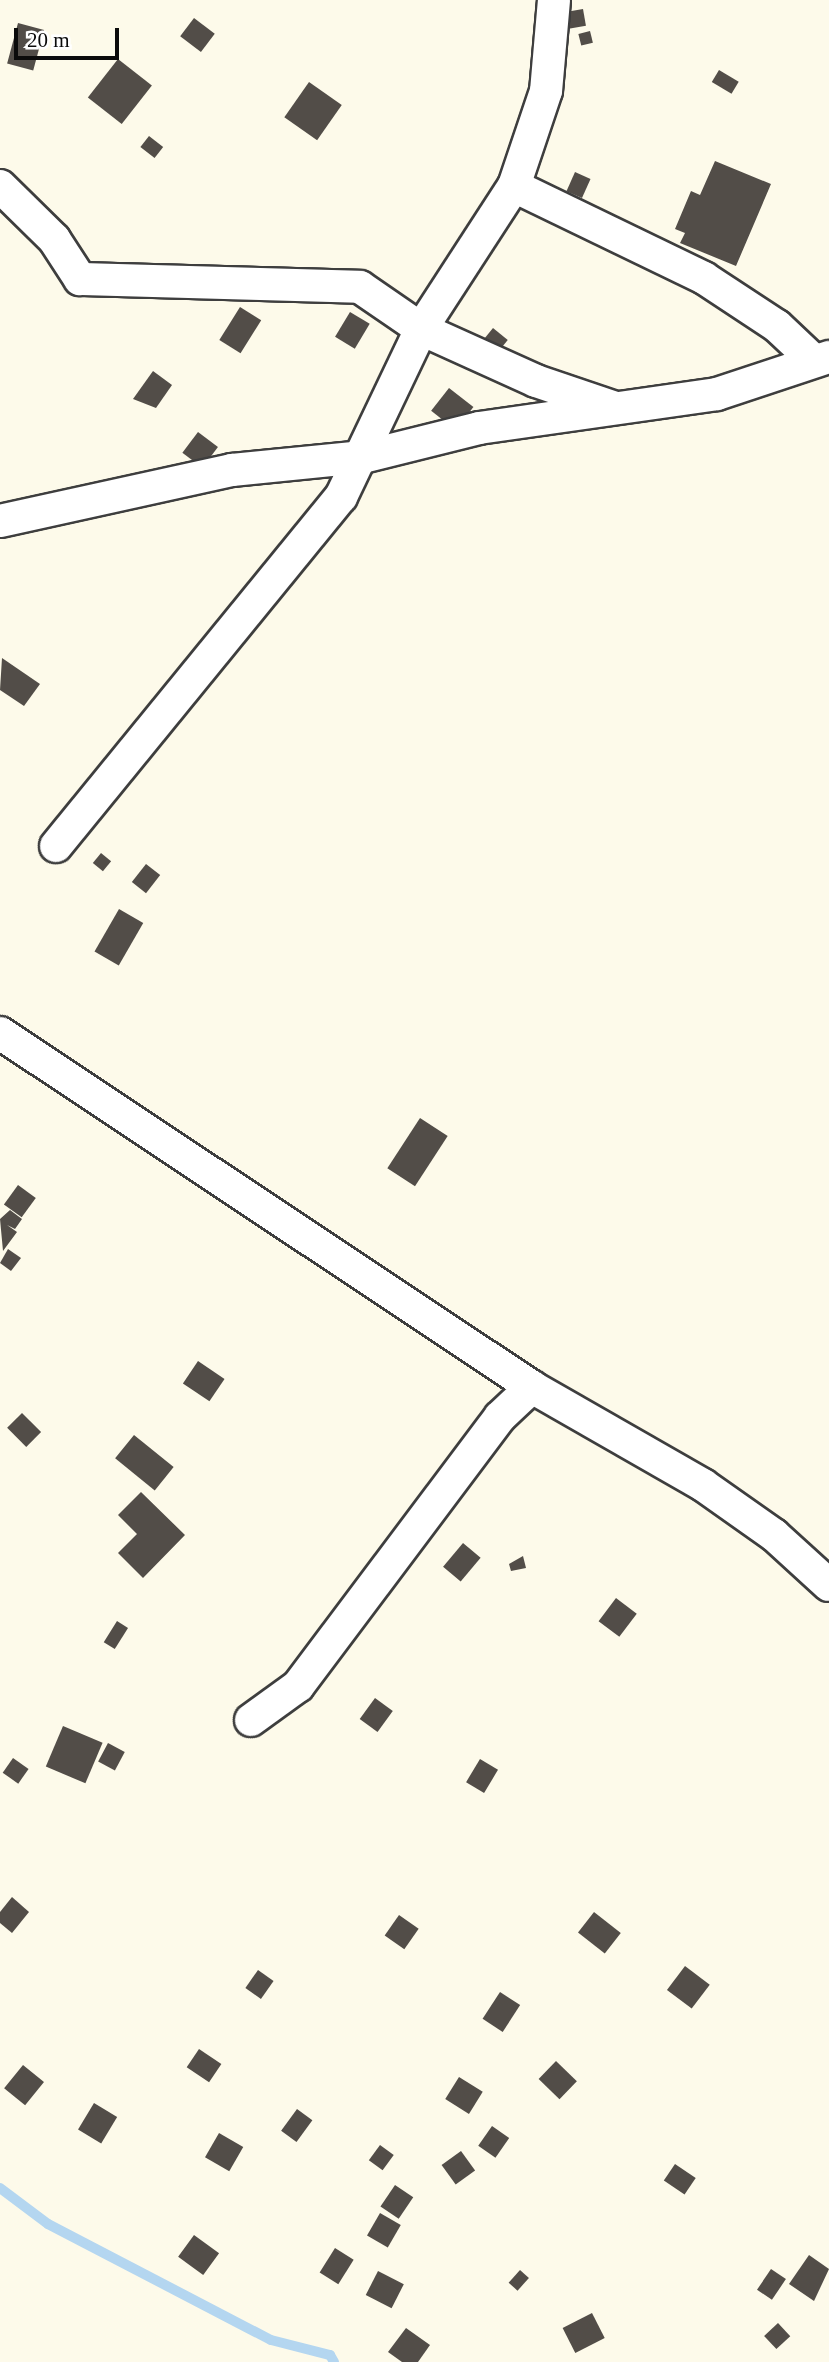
<!DOCTYPE html>
<html>
<head>
<meta charset="utf-8">
<style>
  body { margin:0 }
  #map { position:relative; width:829px; height:2362px; overflow:hidden; background:#fdfaea; font-family:"Times New Roman",serif }
  div>[style] { position:absolute }
  [style*='--x'] { left:calc(var(--x)*1px); top:calc(var(--y)*1px); width:calc(var(--w)*1px); rotate:calc(var(--a)*1deg) }
  .stream>* { height:10px; margin:-5px; padding:0 5px; transform-origin:5px; border-radius:5px; background:#b4d6f0 }
  .building>* { inset:0; background:#524d48; transform-origin:0 0 }
  .roads { filter:drop-shadow(2px 0 #3e3e3e) drop-shadow(-2px 0 #3e3e3e) drop-shadow(0 2px #3e3e3e) drop-shadow(0 -2px #3e3e3e) }
  .minor>* { height:32px; margin:-16px; padding:0 16px; transform-origin:16px; border-radius:16px; background:#fff }
  span { translate:-50% -50%; white-space:nowrap; text-align:center; line-height:1.15; -webkit-text-stroke:7px #fff; paint-order:stroke }
  .scale { position:absolute; left:14px; top:28px; width:105px; height:32px; box-sizing:border-box; border:4px solid #0b0b0b; border-top:0; padding-left:9px; font-size:21px; line-height:24px; white-space:nowrap; color:#0b0b0b; -webkit-text-stroke:5px #fff; paint-order:stroke }
</style>
</head>
<body>
<div id="map">
  <div class="stream">
    <div style="--x:0;--y:2188;--w:60;--a:36.9"></div>
    <div style="--x:48;--y:2224;--w:251;--a:27.5"></div>
    <div style="--x:271;--y:2340;--w:61;--a:14.3"></div>
    <div style="--x:330;--y:2355;--w:8;--a:60"></div>
  </div>
  <div class="building">
    <div style="left:583px;top:9px;width:17px;height:19px;rotate:80deg"></div>
    <div style="left:194px;top:18px;width:26px;height:23px;rotate:37deg"></div>
    <div style="left:18px;top:23px;width:27px;height:42px;rotate:15deg"></div>
    <div style="left:590px;top:31px;width:12px;height:12px;rotate:76deg"></div>
    <div style="left:118px;top:59px;width:43px;height:49px;rotate:38deg"></div>
    <div style="left:719px;top:70px;width:23px;height:14px;rotate:31deg"></div>
    <div style="left:309px;top:82px;width:40px;height:43px;rotate:35deg"></div>
    <div style="left:149px;top:136px;width:18px;height:14px;rotate:38deg"></div>
    <div style="clip-path:polygon(715px 161px,771px 184px,736px 266px,680px 243px,685px 233px,675px 229px,691px 191px,700px 195px)"></div>
    <div style="left:575px;top:172px;width:17px;height:21px;rotate:24deg"></div>
    <div style="left:240px;top:307px;width:25px;height:39px;rotate:32deg"></div>
    <div style="left:350px;top:312px;width:23px;height:29px;rotate:31deg"></div>
    <div style="left:493px;top:328px;width:19px;height:19px;rotate:39deg"></div>
    <div style="clip-path:polygon(153px 371px,172px 385px,156px 408px,133px 399px)"></div>
    <div style="left:449px;top:388px;width:31px;height:29px;rotate:38deg"></div>
    <div style="left:198px;top:432px;width:25px;height:26px;rotate:37deg"></div>
    <div style="clip-path:polygon(2px 658px,40px 684px,24px 706px,0 690px)"></div>
    <div style="left:101px;top:853px;width:13px;height:13px;rotate:39deg"></div>
    <div style="left:146px;top:864px;width:18px;height:23px;rotate:38deg"></div>
    <div style="left:119px;top:909px;width:28px;height:49px;rotate:30deg"></div>
    <div style="left:420px;top:1118px;width:33px;height:60px;rotate:33deg"></div>
    <div style="left:18px;top:1185px;width:22px;height:24px;rotate:36deg"></div>
    <div style="clip-path:polygon(10px 1210px,22px 1219px,15px 1229px,7px 1225px,17px 1232px,3px 1251px,0 1219px)"></div>
    <div style="clip-path:polygon(8px 1249px,21px 1258px,11px 1271px,0 1263px)"></div>
    <div style="left:198px;top:1361px;width:32px;height:27px;rotate:34deg"></div>
    <div style="left:22px;top:1413px;width:27px;height:21px;rotate:45deg"></div>
    <div style="left:134px;top:1435px;width:51px;height:30px;rotate:39deg"></div>
    <div style="clip-path:polygon(141px 1492px,185px 1535px,143px 1578px,118px 1553px,137px 1534px,118px 1515px)"></div>
    <div style="left:463px;top:1543px;width:23px;height:31px;rotate:40deg"></div>
    <div style="clip-path:polygon(523px 1556px,526px 1568px,511px 1571px,509px 1564px)"></div>
    <div style="left:616px;top:1598px;width:26px;height:29px;rotate:37deg"></div>
    <div style="left:117px;top:1621px;width:13px;height:25px;rotate:32deg"></div>
    <div style="left:375px;top:1698px;width:22px;height:26px;rotate:36deg"></div>
    <div style="left:63px;top:1726px;width:43px;height:44px;rotate:23deg"></div>
    <div style="left:108px;top:1743px;width:19px;height:21px;rotate:28deg"></div>
    <div style="left:13px;top:1758px;width:19px;height:18px;rotate:35deg"></div>
    <div style="left:480px;top:1759px;width:21px;height:27px;rotate:31deg"></div>
    <div style="clip-path:polygon(12px 1897px,29px 1912px,12px 1933px,0 1923px,0 1912px)"></div>
    <div style="left:594px;top:1912px;width:34px;height:26px;rotate:38deg"></div>
    <div style="left:399px;top:1915px;width:24px;height:25px;rotate:35deg"></div>
    <div style="left:685px;top:1966px;width:31px;height:30px;rotate:37deg"></div>
    <div style="left:258px;top:1970px;width:19px;height:22px;rotate:35deg"></div>
    <div style="left:500px;top:1992px;width:24px;height:32px;rotate:33deg"></div>
    <div style="left:199px;top:2049px;width:27px;height:22px;rotate:34deg"></div>
    <div style="left:556px;top:2061px;width:29px;height:25px;rotate:44deg"></div>
    <div style="left:23px;top:2065px;width:27px;height:30px;rotate:39deg"></div>
    <div style="left:459px;top:2077px;width:28px;height:26px;rotate:32deg"></div>
    <div style="left:94px;top:2103px;width:27px;height:31px;rotate:31deg"></div>
    <div style="left:297px;top:2109px;width:19px;height:27px;rotate:36deg"></div>
    <div style="left:492px;top:2126px;width:21px;height:24px;rotate:35deg"></div>
    <div style="left:219px;top:2133px;width:28px;height:28px;rotate:30deg"></div>
    <div style="left:380px;top:2145px;width:17px;height:19px;rotate:36deg"></div>
    <div style="left:461px;top:2151px;width:24px;height:24px;rotate:54deg"></div>
    <div style="left:675px;top:2164px;width:25px;height:20px;rotate:34deg"></div>
    <div style="left:395px;top:2185px;width:22px;height:26px;rotate:34deg"></div>
    <div style="left:380px;top:2213px;width:24px;height:26px;rotate:30deg"></div>
    <div style="left:194px;top:2235px;width:31px;height:27px;rotate:36deg"></div>
    <div style="left:335px;top:2248px;width:22px;height:29px;rotate:32deg"></div>
    <div style="clip-path:polygon(809px 2255px,829px 2269px,814px 2301px,789px 2284px)"></div>
    <div style="left:771px;top:2269px;width:18px;height:25px;rotate:34deg"></div>
    <div style="left:520px;top:2270px;width:12px;height:17px;rotate:42deg"></div>
    <div style="left:378px;top:2271px;width:29px;height:27px;rotate:27deg"></div>
    <div style="left:592px;top:2313px;width:28px;height:33px;rotate:63deg"></div>
    <div style="left:778px;top:2323px;width:18px;height:19px;rotate:47deg"></div>
    <div style="clip-path:polygon(406px 2328px,430px 2345px,418px 2362px,402px 2362px,388px 2352px)"></div>
  </div>
  <div class="roads">
    <div class="minor">
      <div style="--x:554;--y:0;--w:91;--a:95"></div>
      <div style="--x:546;--y:91;--w:100;--a:108.6"></div>
      <div style="--x:514;--y:186;--w:211;--a:25.8"></div>
      <div style="--x:704;--y:278;--w:87;--a:33.3"></div>
      <div style="--x:777;--y:326;--w:48;--a:43.3"></div>
      <div style="--x:0;--y:186;--w:76;--a:44.5"></div>
      <div style="--x:54;--y:239;--w:48;--a:57"></div>
      <div style="--x:80;--y:279;--w:280;--a:1.6"></div>
      <div style="--x:360;--y:287;--w:74;--a:34.5"></div>
      <div style="--x:421;--y:329;--w:126;--a:24.3"></div>
      <div style="--x:536;--y:381;--w:81;--a:18.7"></div>
      <div style="--x:0;--y:521;--w:238;--a:-12.4"></div>
      <div style="--x:232;--y:470;--w:132;--a:-5.7"></div>
      <div style="--x:363;--y:457;--w:120;--a:-14"></div>
      <div style="--x:479;--y:428;--w:240;--a:-8.1"></div>
      <div style="--x:717;--y:394;--w:118;--a:-18.3"></div>
      <div style="--x:56;--y:846;--w:451;--a:-50.8"></div>
      <div style="--x:341;--y:497;--w:186;--a:-64.5"></div>
      <div style="--x:421;--y:329;--w:171;--a:-57"></div>
      <div style="--x:0;--y:1033;--w:639;--a:33.64"></div>
      <div style="--x:532;--y:1387;--w:197;--a:29.8"></div>
      <div style="--x:703;--y:1485;--w:87;--a:35.2"></div>
      <div style="--x:774;--y:1535;--w:74;--a:42.3"></div>
      <div style="--x:251;--y:1720;--w:58;--a:-35.9"></div>
      <div style="--x:298;--y:1686;--w:336;--a:-53.1"></div>
      <div style="--x:500;--y:1417;--w:44;--a:-43.2"></div>
    </div>
  </div>
  <div class="scale">20 m</div>
</div>
</body>
</html>
